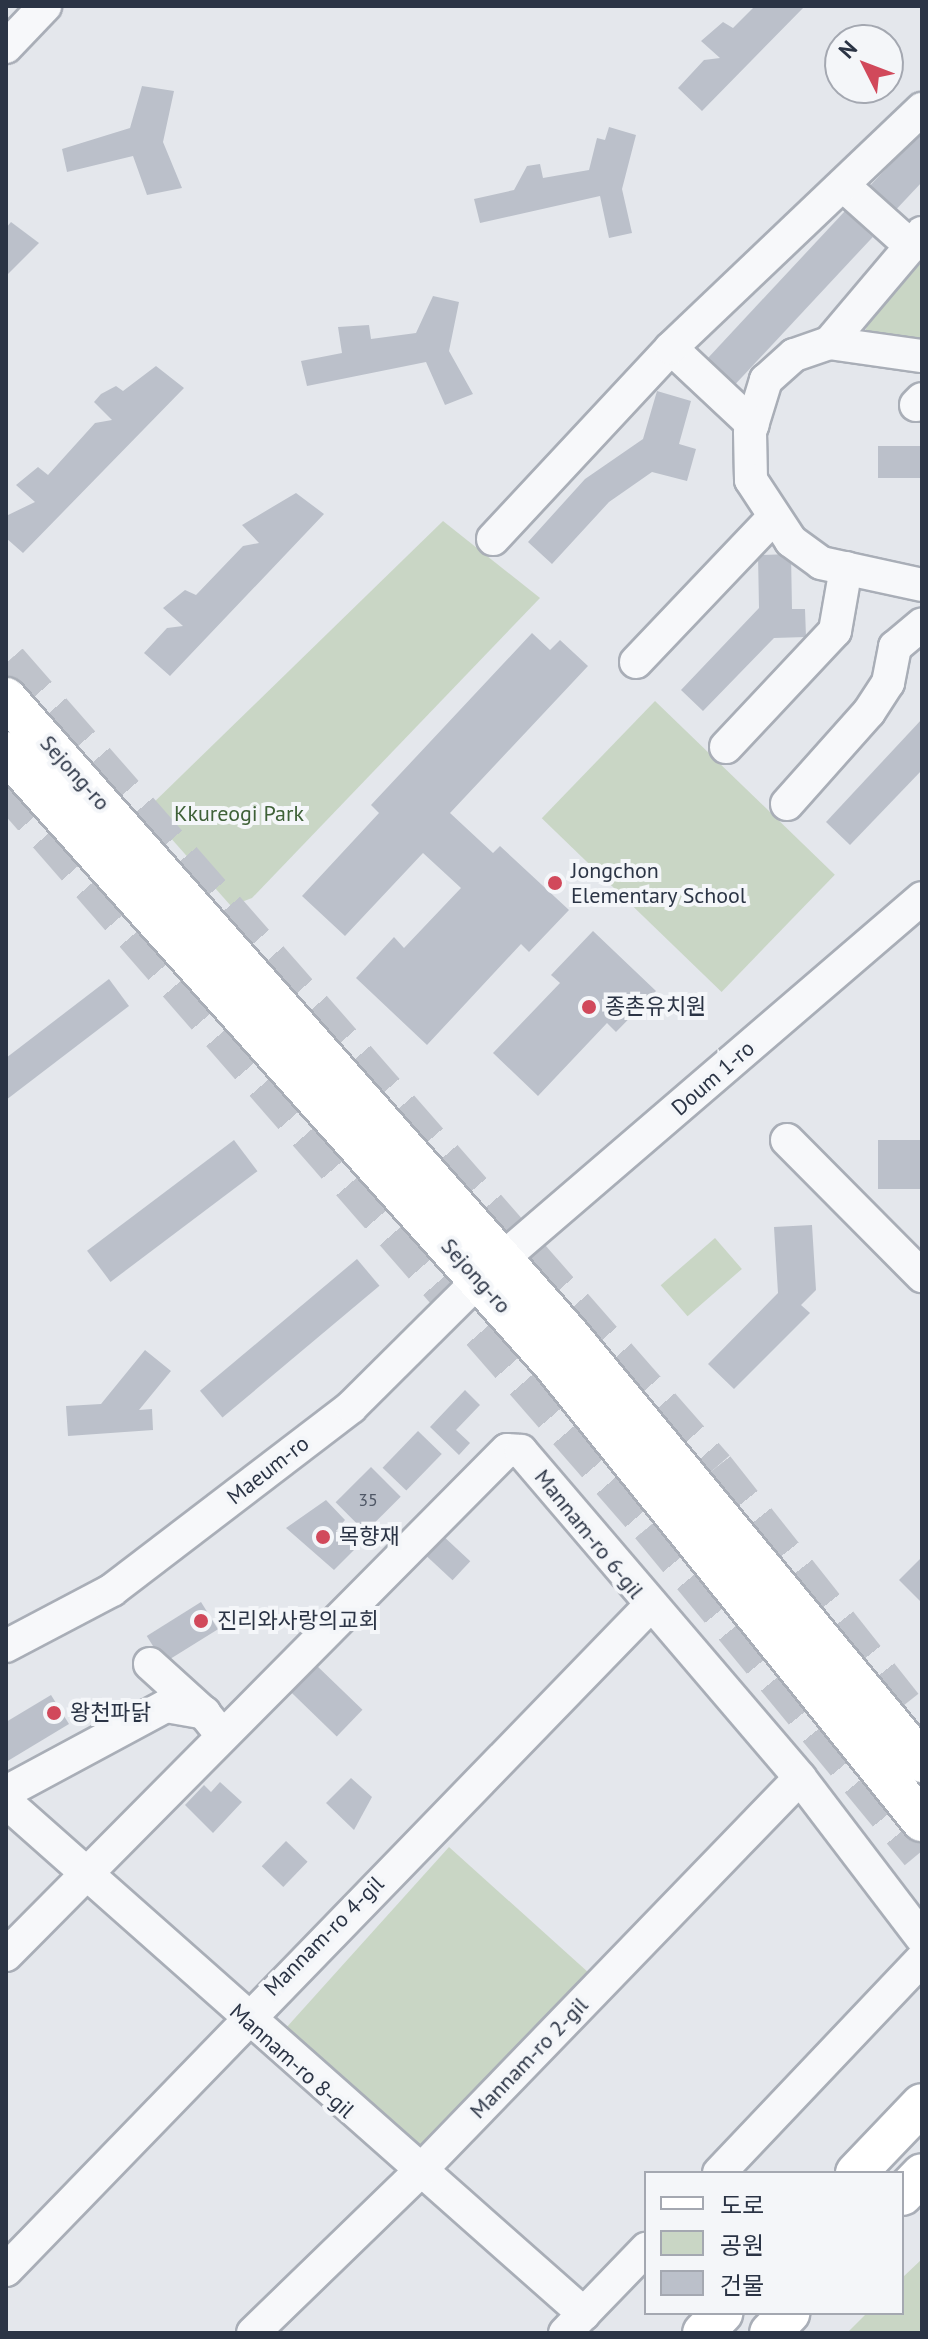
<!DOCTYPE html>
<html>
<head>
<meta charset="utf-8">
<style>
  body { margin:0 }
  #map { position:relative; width:928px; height:2339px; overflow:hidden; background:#e4e7ec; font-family:"PT Sans","Noto Sans KR",sans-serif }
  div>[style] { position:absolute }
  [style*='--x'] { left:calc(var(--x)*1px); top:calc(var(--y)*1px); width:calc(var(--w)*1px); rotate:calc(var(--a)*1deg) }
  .green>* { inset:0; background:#c9d6c5; transform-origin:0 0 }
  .building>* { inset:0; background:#bbc0ca; transform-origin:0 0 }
  .highway-tunnel>* { height:44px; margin-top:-22px; transform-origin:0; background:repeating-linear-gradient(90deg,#bfc3cb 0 44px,transparent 0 66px) }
  .roads { filter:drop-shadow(2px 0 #a9aeb7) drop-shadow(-2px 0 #a9aeb7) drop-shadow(0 2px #a9aeb7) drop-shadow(0 -2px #a9aeb7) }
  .minor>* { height:32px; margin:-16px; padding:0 16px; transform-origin:16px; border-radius:16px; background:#f7f8fa }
  .major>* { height:40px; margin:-20px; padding:0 20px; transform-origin:20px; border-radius:20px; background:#fff }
  .dots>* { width:22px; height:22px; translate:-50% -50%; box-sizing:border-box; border:4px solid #f4f6f9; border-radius:50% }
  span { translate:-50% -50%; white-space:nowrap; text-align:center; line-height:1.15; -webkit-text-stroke:8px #f4f6f9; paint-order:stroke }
  .number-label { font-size:18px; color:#4f5766 }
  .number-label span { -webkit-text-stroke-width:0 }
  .street-label { font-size:22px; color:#2b3445 }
  .park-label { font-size:22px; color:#3f6138 }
  .poi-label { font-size:22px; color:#2b3445 }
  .left { translate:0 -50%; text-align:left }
  .frame { position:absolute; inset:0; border:8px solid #2b3445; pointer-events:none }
  .legend { position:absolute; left:644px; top:2171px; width:260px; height:144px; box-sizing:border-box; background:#f4f6f9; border:2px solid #a4a8b1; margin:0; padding:10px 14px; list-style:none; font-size:24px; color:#2b3445 }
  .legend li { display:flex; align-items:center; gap:16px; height:40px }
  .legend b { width:40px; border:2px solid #a4a8b1 }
  .north { position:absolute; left:824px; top:24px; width:80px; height:80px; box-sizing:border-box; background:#f4f6f9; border:2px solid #a4a8b1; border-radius:50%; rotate:312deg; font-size:22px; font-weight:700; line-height:32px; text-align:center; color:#2b3445 }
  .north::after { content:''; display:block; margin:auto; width:28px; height:36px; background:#d1495b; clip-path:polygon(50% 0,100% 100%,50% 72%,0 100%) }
</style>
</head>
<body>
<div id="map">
  <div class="green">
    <div style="clip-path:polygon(922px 264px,922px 350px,864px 336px,873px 305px,902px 271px)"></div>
    <div style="clip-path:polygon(443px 521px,540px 598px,252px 898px,231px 906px,146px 810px)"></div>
    <div style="left:655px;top:701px;width:250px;height:163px;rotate:44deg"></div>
    <div style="left:715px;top:1238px;width:41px;height:72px;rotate:49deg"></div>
    <div style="left:449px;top:1847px;width:188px;height:246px;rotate:42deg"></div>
    <div style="clip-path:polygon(922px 2259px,922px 2333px,847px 2333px,867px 2313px,902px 2313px,902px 2278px)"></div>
  </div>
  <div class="building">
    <div style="clip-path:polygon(755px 6px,805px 6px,702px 111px,678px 88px,704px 60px,720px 58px,701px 41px,723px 22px,733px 28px)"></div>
    <div style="clip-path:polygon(142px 86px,174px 91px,163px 142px,182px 188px,147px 195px,133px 156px,67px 172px,62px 149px,130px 128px)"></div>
    <div style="clip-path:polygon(609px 127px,636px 135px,622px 189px,632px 233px,609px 238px,600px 196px,480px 223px,474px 199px,514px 190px,527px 166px,540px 164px,543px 178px,589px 170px,597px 138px,605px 140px)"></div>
    <div style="clip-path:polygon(922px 131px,922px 182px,890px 216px,864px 192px)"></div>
    <div style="left:845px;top:211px;width:38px;height:205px;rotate:43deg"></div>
    <div style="clip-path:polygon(11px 222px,39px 243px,6px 276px,6px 228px)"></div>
    <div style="clip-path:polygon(433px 296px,459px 302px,449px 351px,473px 394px,445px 405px,426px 362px,307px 386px,301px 361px,342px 353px,338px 327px,369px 325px,371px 339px,416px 333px)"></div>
    <div style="clip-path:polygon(156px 366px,184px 388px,23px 553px,6px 538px,6px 516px,35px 502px,16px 485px,38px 467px,48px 475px,95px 423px,112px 420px,94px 402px,101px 394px,116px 386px,123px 391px)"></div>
    <div style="clip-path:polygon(657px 391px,691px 401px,679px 444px,696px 449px,687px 481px,652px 472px,609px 502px,552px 564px,528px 542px,585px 479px,643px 439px)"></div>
    <div style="left:922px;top:446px;width:32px;height:44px;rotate:90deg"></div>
    <div style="clip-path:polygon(296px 493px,324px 514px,170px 676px,144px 653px,167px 628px,183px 626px,163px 608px,185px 590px,196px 595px,243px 546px,259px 543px,242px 525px)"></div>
    <div style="clip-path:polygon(791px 554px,792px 609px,805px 609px,806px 637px,774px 638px,703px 711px,681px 690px,759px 608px,758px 555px)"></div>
    <div style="clip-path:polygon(532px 633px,550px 650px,560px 640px,588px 666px,450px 813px,493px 853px,500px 846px,569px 910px,529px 952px,521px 944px,427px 1045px,356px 978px,394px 937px,404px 948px,461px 888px,423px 853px,345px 936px,302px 896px,379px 813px,371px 805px)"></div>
    <div style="clip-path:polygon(922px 719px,922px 770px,850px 845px,826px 822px)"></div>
    <div style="clip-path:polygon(593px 931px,656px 991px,616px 1032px,607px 1023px,538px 1096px,493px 1053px,560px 983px,551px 975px)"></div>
    <div style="clip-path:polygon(109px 979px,129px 1006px,6px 1100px,6px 1058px)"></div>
    <div style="left:234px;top:1140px;width:39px;height:184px;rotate:53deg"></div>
    <div style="left:922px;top:1140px;width:49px;height:44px;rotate:90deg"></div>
    <div style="clip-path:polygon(812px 1225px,816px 1290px,801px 1305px,810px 1313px,734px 1389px,708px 1364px,778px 1293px,774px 1227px)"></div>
    <div style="left:357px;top:1259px;width:35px;height:205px;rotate:50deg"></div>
    <div style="clip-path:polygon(145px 1350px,171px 1371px,139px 1410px,152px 1409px,153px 1430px,68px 1436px,66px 1406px,101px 1404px)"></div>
    <div style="clip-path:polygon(465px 1390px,480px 1405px,456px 1430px,470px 1443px,459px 1455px,430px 1427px)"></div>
    <div style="left:418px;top:1431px;width:33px;height:51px;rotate:44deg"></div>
    <div style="left:371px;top:1467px;width:42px;height:50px;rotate:45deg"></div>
    <div style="clip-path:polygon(326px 1500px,345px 1520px,336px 1531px,356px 1548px,334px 1570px,286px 1528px)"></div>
    <div style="left:441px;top:1534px;width:40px;height:26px;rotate:43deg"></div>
    <div style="clip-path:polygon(922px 1557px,922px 1603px,899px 1580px)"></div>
    <div style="left:201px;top:1602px;width:32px;height:64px;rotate:58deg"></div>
    <div style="left:315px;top:1664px;width:66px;height:37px;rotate:44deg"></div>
    <div style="clip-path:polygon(51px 1695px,69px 1724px,6px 1762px,6px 1722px)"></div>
    <div style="clip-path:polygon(351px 1778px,372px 1797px,354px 1830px,326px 1803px)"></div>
    <div style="clip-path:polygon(220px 1782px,242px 1802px,213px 1833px,185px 1805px,204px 1785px,211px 1792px)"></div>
    <div style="left:286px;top:1841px;width:30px;height:35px;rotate:44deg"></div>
  </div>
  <div class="highway-tunnel">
    <div style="--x:6;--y:663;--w:1073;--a:48.78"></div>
    <div style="--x:713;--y:1470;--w:303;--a:51.6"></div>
    <div style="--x:6;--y:783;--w:983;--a:48.92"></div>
    <div style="--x:652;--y:1524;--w:424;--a:50.5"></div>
  </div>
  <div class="roads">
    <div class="minor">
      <div style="--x:6;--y:47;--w:57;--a:-46.4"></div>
      <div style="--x:845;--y:187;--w:89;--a:41.8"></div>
      <div style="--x:922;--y:233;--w:144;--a:130.2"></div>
      <div style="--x:829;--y:343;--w:37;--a:161"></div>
      <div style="--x:794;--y:355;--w:38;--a:138"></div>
      <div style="--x:766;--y:380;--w:54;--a:107.1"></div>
      <div style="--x:750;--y:432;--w:48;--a:88.8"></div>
      <div style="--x:751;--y:480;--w:73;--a:56.7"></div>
      <div style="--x:791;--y:541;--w:37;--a:36"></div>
      <div style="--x:821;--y:563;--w:103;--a:12.3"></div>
      <div style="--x:829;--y:343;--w:94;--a:8"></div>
      <div style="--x:671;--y:348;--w:112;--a:43.2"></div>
      <div style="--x:916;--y:405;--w:8;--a:-45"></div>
      <div style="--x:493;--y:539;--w:261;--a:-47"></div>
      <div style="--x:671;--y:348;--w:347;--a:-43.6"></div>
      <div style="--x:636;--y:662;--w:197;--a:-46.4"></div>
      <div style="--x:726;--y:747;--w:159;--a:-46.8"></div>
      <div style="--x:835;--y:631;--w:64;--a:-80.1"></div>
      <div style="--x:787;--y:804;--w:123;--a:-48.3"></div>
      <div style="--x:869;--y:712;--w:35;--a:-57"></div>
      <div style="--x:888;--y:683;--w:37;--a:-79"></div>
      <div style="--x:895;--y:647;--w:35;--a:-40"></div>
      <div style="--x:787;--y:1140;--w:192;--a:45.2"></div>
      <div style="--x:503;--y:1258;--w:552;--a:-40.67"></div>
      <div style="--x:6;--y:1646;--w:120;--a:-27.8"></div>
      <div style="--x:112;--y:1590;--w:301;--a:-37.4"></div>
      <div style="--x:351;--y:1407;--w:182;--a:-44.8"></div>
      <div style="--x:150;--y:1664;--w:73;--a:42.2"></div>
      <div style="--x:6;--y:1792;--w:182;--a:-28.3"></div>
      <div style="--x:166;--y:1706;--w:39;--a:10"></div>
      <div style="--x:204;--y:1713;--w:27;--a:51"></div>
      <div style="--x:6;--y:1802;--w:772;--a:41.53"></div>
      <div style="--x:6;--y:1955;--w:711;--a:-45.23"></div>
      <div style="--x:507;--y:1450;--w:14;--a:4"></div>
      <div style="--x:521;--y:1451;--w:430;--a:49.5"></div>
      <div style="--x:800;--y:1778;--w:201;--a:52.7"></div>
      <div style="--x:719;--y:2173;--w:295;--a:-46.5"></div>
      <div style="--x:6;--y:2270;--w:924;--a:-45.88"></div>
      <div style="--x:253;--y:2333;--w:230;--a:-44.1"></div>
      <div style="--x:418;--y:2173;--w:549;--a:-45.96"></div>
      <div style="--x:565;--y:2333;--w:117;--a:-46"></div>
    </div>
    <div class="major">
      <div style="--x:6;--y:698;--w:850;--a:48.53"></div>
      <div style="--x:569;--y:1335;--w:554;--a:50.42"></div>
      <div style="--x:6;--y:752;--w:822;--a:48.2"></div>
      <div style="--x:554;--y:1365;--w:586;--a:51.1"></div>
      <div style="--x:856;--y:2173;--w:95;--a:-46.3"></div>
      <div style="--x:902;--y:2195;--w:29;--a:-46"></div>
      <div style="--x:703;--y:2333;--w:28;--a:-46"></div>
      <div style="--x:770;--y:2333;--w:28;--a:-46"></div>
    </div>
  </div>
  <div class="dots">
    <div style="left:555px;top:883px;background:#d1495b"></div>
    <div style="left:589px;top:1007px;background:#d1495b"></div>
    <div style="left:323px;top:1537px;background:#d1495b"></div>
    <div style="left:201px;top:1621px;background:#d1495b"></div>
    <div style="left:54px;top:1713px;background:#d1495b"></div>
  </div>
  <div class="number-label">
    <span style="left:368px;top:1500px">35</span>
  </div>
  <div class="street-label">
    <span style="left:75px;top:773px;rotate:48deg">Sejong-ro</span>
    <span style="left:713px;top:1078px;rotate:-41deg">Doum 1-ro</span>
    <span style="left:476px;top:1276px;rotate:48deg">Sejong-ro</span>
    <span style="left:268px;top:1470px;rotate:-38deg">Maeum-ro</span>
    <span style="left:589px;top:1534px;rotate:51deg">Mannam-ro 6-gil</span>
    <span style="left:324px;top:1936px;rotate:-45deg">Mannam-ro 4-gil</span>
    <span style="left:529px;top:2058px;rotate:-46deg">Mannam-ro 2-gil</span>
    <span style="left:292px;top:2061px;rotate:42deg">Mannam-ro 8-gil</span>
  </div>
  <div class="park-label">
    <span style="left:239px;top:814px">Kkureogi Park</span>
  </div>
  <div class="poi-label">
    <span class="left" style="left:571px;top:883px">Jongchon<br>Elementary School</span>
    <span class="left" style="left:605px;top:1007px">종촌유치원</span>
    <span class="left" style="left:339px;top:1537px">목향재</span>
    <span class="left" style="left:217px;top:1621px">진리와사랑의교회</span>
    <span class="left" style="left:70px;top:1713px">왕천파닭</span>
  </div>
  <div class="frame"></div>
  <ul class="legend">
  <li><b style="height:10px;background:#fff"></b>도로</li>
  <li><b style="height:22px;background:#c9d6c5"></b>공원</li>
  <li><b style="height:22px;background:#bbc0ca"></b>건물</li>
  </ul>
  <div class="north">N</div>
</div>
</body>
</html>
